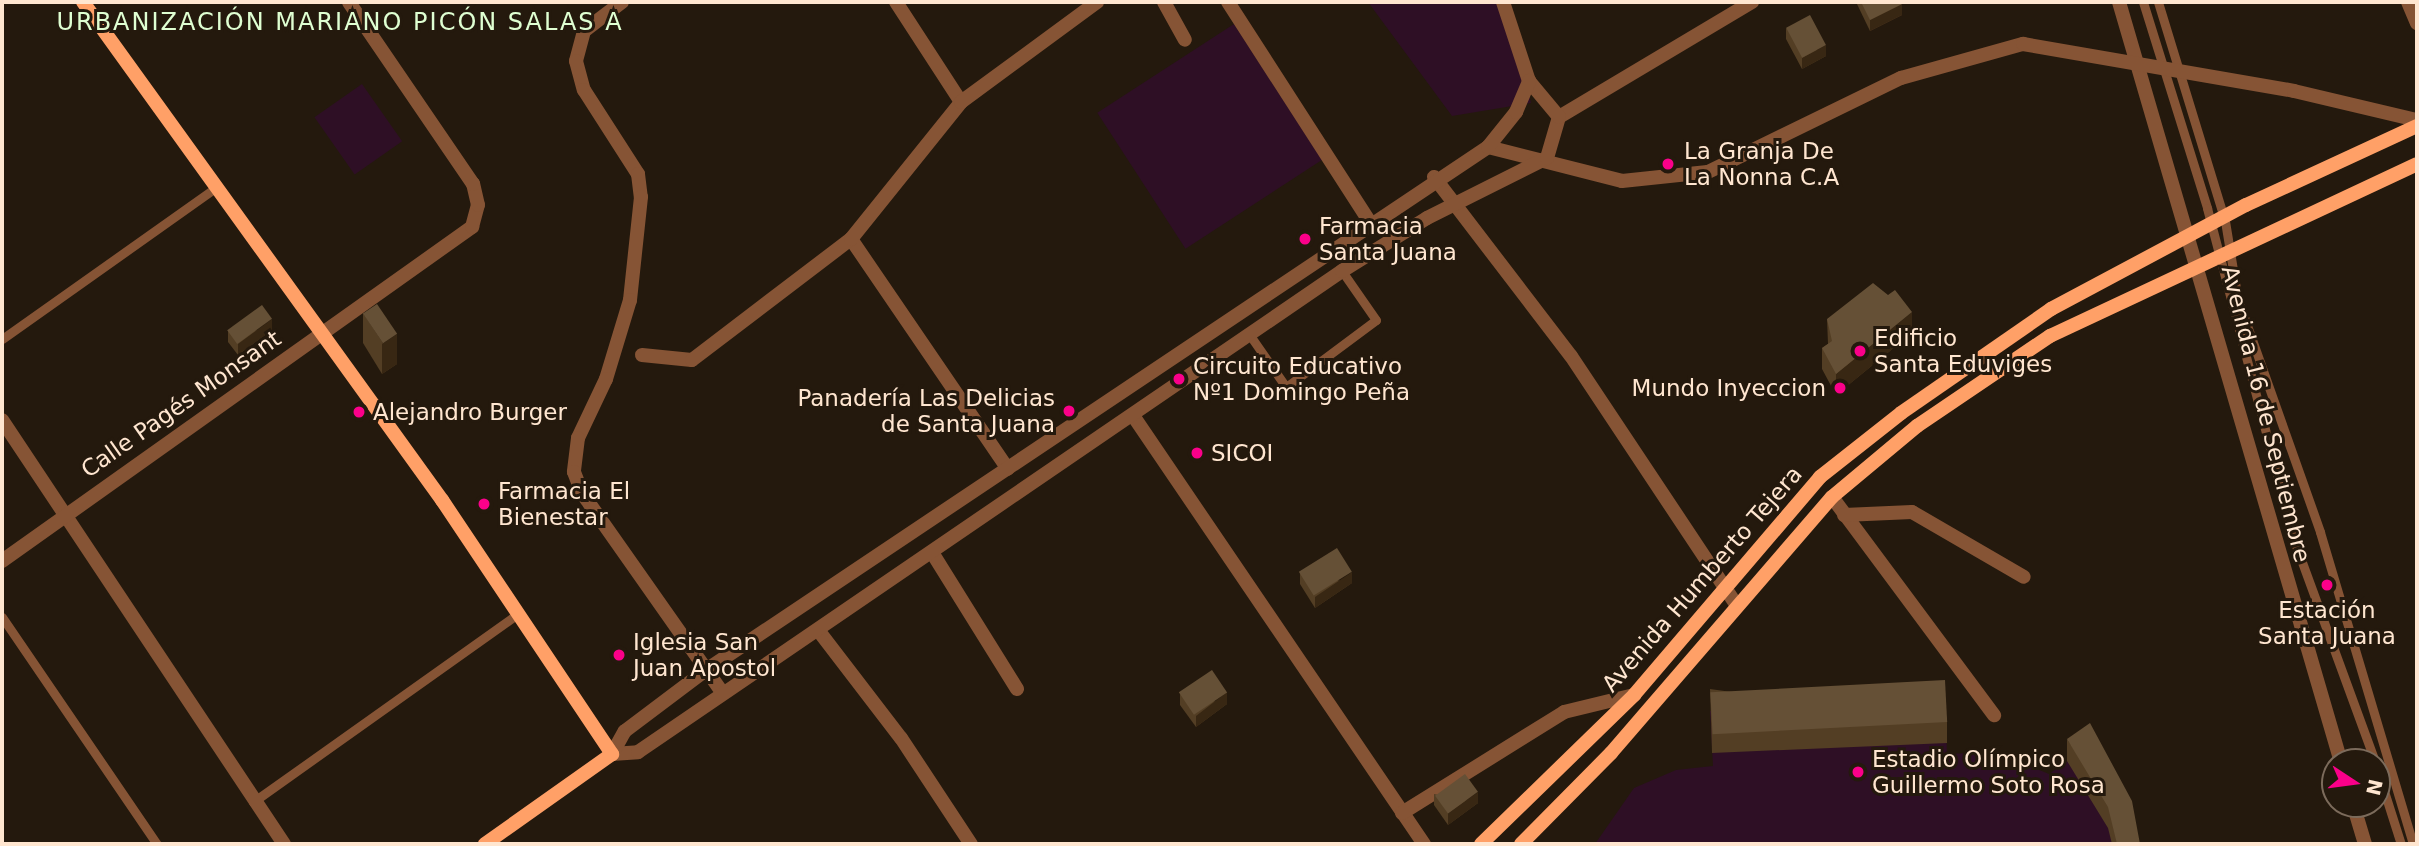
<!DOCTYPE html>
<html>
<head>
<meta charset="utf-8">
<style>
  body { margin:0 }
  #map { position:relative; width:2419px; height:846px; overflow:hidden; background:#24190d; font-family:"DejaVu Sans",sans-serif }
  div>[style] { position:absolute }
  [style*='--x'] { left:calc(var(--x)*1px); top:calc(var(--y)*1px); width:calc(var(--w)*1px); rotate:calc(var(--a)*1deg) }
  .green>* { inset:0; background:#2e0f25; transform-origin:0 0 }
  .lane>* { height:9px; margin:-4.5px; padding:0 4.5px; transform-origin:4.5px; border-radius:4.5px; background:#865435 }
  .street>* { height:14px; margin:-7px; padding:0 7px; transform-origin:7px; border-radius:7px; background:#865435 }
  .secondary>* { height:14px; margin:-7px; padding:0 7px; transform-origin:7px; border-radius:7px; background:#ffa067 }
  .wall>* { inset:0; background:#533e24 }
  .shaded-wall>* { inset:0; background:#382713 }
  .building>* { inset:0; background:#655036; transform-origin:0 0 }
  .dots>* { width:19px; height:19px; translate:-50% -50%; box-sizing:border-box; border:4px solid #24190d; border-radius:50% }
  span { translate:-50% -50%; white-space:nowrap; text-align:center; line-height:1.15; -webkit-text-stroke:6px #24190d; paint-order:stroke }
  .poi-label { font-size:23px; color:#ffe6d0 }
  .left { translate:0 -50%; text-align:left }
  .right { translate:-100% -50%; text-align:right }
  .street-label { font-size:23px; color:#ffe6d0 }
  .neighbourhood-label { font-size:24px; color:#dfffd2; letter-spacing:2px }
  .frame { position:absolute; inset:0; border:4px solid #ffe6d0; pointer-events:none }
  .north { position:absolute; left:2321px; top:748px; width:70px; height:70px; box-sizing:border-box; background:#24190d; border:2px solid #7c6b5b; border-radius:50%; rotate:103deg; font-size:19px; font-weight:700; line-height:28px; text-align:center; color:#ffe6d0 }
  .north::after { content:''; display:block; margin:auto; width:24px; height:32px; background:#fb008a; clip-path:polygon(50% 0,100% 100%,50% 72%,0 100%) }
</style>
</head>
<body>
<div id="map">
  <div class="green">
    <div style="clip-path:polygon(1368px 2px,1505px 2px,1531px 103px,1452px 116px)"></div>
    <div style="left:1234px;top:24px;width:162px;height:163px;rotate:57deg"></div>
    <div style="left:362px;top:84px;width:70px;height:58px;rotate:55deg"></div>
    <div style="clip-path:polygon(1945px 701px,1947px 754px,1995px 752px,2049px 774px,2090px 745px,2136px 844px,1595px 844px,1634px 788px,1676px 770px,1713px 766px,1710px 711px)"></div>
  </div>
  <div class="lane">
    <div style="--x:2143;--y:2;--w:216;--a:72.7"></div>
    <div style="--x:2207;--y:208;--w:346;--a:75.3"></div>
    <div style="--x:2295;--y:543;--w:233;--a:69.9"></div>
    <div style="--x:2158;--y:2;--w:229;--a:73"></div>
    <div style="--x:2225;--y:221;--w:80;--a:80.7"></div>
    <div style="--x:2238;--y:300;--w:246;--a:70.5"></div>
    <div style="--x:2320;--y:532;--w:326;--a:73.4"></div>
    <div style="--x:1249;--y:334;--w:65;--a:55.1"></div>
    <div style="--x:1286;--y:387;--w:112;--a:-36.7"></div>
    <div style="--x:1376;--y:320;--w:60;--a:-124.8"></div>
    <div style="--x:2;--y:339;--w:261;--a:-35.3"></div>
    <div style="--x:2;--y:617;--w:275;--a:55.7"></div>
    <div style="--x:2377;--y:769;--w:79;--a:72.3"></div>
    <div style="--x:253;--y:802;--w:326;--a:-35.4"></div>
  </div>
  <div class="street">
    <div style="--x:622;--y:2;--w:48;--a:142.7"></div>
    <div style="--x:584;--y:31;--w:31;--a:105"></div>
    <div style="--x:576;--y:61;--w:30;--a:75"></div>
    <div style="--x:584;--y:90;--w:100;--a:57.3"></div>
    <div style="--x:638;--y:174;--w:23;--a:83"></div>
    <div style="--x:641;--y:197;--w:104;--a:96.1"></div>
    <div style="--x:630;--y:300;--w:83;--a:106.9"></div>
    <div style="--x:606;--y:379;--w:65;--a:115.4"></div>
    <div style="--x:578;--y:438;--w:34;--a:97"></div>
    <div style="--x:574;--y:472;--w:22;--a:69"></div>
    <div style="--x:582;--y:493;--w:243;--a:54.9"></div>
    <div style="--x:896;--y:2;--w:119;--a:57"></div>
    <div style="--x:1164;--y:2;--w:43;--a:61.1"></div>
    <div style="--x:1228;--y:2;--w:262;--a:57.2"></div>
    <div style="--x:1503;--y:2;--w:83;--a:71.8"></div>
    <div style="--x:2119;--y:2;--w:792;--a:73.72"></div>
    <div style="--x:2408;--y:2;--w:23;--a:67"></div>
    <div style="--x:1559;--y:117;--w:225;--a:-30.8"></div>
    <div style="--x:1488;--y:147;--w:138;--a:14.2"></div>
    <div style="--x:1622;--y:181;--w:86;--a:-6"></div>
    <div style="--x:1708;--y:172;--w:215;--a:-26"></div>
    <div style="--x:1901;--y:78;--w:127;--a:-15.6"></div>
    <div style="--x:2023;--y:44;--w:275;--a:9.8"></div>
    <div style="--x:2294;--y:91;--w:126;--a:13.3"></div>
    <div style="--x:1434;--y:177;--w:225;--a:52.6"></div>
    <div style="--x:1571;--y:356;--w:300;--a:56.4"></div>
    <div style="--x:851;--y:239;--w:278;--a:55.7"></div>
    <div style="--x:642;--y:355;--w:50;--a:5.7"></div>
    <div style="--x:692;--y:360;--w:200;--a:-37.3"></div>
    <div style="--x:851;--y:239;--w:176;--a:-51.2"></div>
    <div style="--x:961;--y:102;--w:169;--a:-36.3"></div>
    <div style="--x:1134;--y:417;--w:516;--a:55.82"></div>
    <div style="--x:2;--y:420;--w:509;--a:56.37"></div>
    <div style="--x:1832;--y:497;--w:272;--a:53.4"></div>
    <div style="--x:1844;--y:515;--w:68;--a:-2.5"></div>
    <div style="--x:1912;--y:512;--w:129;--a:30.1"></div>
    <div style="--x:933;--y:554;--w:159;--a:58.1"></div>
    <div style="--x:2;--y:561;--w:577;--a:-35.4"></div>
    <div style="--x:472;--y:227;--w:23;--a:-75"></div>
    <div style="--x:478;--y:205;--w:22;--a:-103"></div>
    <div style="--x:473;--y:184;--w:220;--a:-124.3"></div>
    <div style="--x:818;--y:630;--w:136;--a:52.5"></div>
    <div style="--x:901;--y:738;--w:127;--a:56.6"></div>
    <div style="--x:612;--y:754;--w:26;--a:-4"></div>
    <div style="--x:638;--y:752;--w:853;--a:-34.34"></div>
    <div style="--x:1342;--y:271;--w:100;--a:-31.9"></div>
    <div style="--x:1427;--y:218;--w:134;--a:-26.6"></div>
    <div style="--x:1547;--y:158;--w:43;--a:-73.7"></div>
    <div style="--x:1559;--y:117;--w:47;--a:-129.8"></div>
    <div style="--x:612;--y:754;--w:26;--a:-61"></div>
    <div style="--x:625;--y:731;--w:101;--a:-37"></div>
    <div style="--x:706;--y:670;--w:941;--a:-33.77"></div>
    <div style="--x:1488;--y:147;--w:45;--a:-51.3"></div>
    <div style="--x:1516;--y:112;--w:34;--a:-67"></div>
    <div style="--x:2353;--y:804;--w:42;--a:73.3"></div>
    <div style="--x:1402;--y:813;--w:191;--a:-31.9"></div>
    <div style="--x:1564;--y:712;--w:72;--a:-13.7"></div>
  </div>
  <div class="secondary">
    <div style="--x:83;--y:2;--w:614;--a:54.21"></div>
    <div style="--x:442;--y:500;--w:306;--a:56.2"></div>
    <div style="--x:612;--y:754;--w:156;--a:144.7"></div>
    <div style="--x:1481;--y:844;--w:214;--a:-44.2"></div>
    <div style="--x:1634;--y:695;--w:287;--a:-49.5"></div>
    <div style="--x:1820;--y:477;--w:103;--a:-38.3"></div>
    <div style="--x:1901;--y:413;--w:183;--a:-34.7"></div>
    <div style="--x:2051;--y:309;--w:221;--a:-28.1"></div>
    <div style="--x:2246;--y:205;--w:188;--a:-24.8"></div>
    <div style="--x:1521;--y:844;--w:128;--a:-45.3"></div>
    <div style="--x:1611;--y:753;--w:338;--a:-49.2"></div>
    <div style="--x:1832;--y:497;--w:111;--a:-39.9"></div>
    <div style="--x:1917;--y:426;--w:161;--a:-34.1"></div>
    <div style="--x:2050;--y:336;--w:405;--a:-25.1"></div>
  </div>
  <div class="wall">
    <div style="clip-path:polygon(1856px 2px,1901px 2px,1902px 15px,1870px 31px)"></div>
    <div style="clip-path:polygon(1786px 28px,1826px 56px,1802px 69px,1786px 39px)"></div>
    <div style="clip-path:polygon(363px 313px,397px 364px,382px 374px,363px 343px)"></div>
    <div style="clip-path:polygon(1827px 319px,1912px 333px,1836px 395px,1822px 369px,1822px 348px,1828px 344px)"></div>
    <div style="clip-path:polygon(272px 330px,238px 355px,228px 342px,228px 331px)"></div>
    <div style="clip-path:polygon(1300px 573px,1352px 583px,1315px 608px,1300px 584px)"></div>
    <div style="clip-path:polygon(1710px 689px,1947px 722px,1947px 743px,1712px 753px)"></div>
    <div style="clip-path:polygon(1180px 694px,1227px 704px,1196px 727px,1180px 705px)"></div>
    <div style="clip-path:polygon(2067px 739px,2140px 844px,2112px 844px,2108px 828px,2067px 761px)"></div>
    <div style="clip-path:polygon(1434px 794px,1478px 803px,1448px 825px,1434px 805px)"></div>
  </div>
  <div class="shaded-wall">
    <div style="clip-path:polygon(1902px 4px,1902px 15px,1870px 31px,1870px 20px)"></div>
    <div style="clip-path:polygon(1826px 45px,1826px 56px,1802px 69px,1802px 58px)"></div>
    <div style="clip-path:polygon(1912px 312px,1912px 333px,1836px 395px,1836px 374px)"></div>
    <div style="clip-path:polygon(272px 319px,272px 330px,238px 355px,238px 344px)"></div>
    <div style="clip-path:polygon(397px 334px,397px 364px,382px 374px,382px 344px)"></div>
    <div style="clip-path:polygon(1352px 572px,1352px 583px,1315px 608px,1315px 597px)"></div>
    <div style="clip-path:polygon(1227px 692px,1227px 704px,1196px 727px,1196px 716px)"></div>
    <div style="clip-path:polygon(1478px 792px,1478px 803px,1448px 825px,1448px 813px)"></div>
  </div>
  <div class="building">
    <div style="clip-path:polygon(1861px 2px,1901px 2px,1902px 4px,1870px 20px)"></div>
    <div style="left:1810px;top:15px;width:34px;height:27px;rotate:62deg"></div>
    <div style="clip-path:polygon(1873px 283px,1888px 295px,1895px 290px,1912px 312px,1836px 374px,1822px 348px,1832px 341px,1827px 319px)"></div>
    <div style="left:377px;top:304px;width:36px;height:17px;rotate:56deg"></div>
    <div style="left:262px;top:305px;width:17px;height:43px;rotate:54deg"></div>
    <div style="left:1337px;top:548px;width:28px;height:45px;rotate:58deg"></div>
    <div style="left:1212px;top:670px;width:27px;height:40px;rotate:56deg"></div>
    <div style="left:1945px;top:680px;width:42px;height:235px;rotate:87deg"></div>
    <div style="clip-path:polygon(2090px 723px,2132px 801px,2140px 844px,2117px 844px,2108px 807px,2067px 739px)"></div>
    <div style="left:1465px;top:774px;width:22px;height:37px;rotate:54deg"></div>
  </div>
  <div class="dots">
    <div style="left:1668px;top:164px;background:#fb008a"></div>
    <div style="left:1305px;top:239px;background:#fb008a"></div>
    <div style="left:1860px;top:351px;background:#fb008a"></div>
    <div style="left:1179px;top:379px;background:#fb008a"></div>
    <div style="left:1840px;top:388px;background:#fb008a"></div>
    <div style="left:1069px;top:411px;background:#fb008a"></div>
    <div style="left:359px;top:412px;background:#fb008a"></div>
    <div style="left:1197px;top:453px;background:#fb008a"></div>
    <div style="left:484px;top:504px;background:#fb008a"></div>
    <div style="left:2327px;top:585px;background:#fb008a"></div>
    <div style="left:619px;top:655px;background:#fb008a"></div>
    <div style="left:1858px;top:772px;background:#fb008a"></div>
  </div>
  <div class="poi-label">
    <span class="left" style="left:1684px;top:164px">La Granja De<br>La Nonna C.A</span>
    <span class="left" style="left:1319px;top:239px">Farmacia<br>Santa Juana</span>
    <span class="left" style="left:1874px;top:351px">Edificio<br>Santa Eduviges</span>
    <span class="left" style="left:1193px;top:379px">Circuito Educativo<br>Nº1 Domingo Peña</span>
    <span class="right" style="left:1826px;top:388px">Mundo Inyeccion</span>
    <span class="right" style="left:1055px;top:411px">Panadería Las Delicias<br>de Santa Juana</span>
    <span class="left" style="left:373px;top:412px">Alejandro Burger</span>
    <span class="left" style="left:1211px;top:453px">SICOI</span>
    <span class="left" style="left:498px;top:504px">Farmacia El<br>Bienestar</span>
    <span style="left:2327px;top:623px">Estación<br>Santa Juana</span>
    <span class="left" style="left:633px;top:655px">Iglesia San<br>Juan Apostol</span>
    <span class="left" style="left:1872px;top:772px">Estadio Olímpico<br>Guillermo Soto Rosa</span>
  </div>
  <div class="street-label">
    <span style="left:181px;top:404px;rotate:-35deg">Calle Pagés Monsant</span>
    <span style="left:2266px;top:414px;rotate:76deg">Avenida 16 de Septiembre</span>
    <span style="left:1702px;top:579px;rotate:-49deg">Avenida Humberto Tejera</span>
  </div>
  <div class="neighbourhood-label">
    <span style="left:340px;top:23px">URBANIZACIÓN MARIANO PICÓN SALAS A</span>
  </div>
  <div class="frame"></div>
  <div class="north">N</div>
</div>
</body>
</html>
